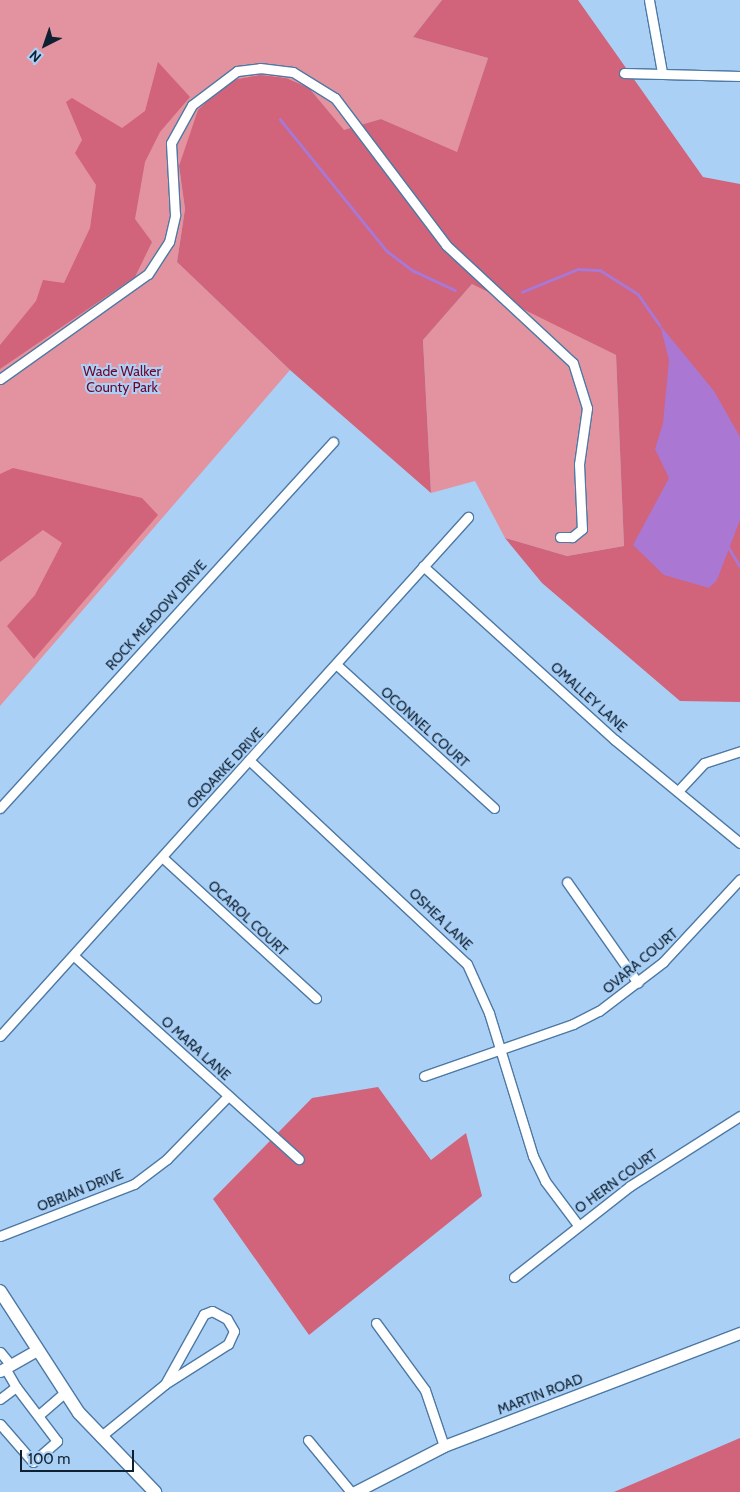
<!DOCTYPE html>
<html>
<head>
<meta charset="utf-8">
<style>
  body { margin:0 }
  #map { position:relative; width:740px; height:1492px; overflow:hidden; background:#abd0f6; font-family:Cabin,sans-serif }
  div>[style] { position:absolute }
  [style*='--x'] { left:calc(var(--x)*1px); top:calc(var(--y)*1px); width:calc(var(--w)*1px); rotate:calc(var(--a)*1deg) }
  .green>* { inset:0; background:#e393a0 }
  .forest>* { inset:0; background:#d1637a }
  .water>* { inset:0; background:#aa77d2 }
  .stream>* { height:2.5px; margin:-1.25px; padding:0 1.25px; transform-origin:1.25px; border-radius:1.25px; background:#aa77d2 }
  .roads { filter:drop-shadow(1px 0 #4d79a4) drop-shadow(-1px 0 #4d79a4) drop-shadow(0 1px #4d79a4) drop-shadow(0 -1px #4d79a4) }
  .minor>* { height:9px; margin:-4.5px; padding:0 4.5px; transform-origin:4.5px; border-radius:4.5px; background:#fff }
  .tertiary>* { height:11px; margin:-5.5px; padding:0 5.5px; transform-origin:5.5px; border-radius:5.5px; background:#fff }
  .secondary>* { height:12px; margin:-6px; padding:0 6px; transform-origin:6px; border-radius:6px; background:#fff }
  span { translate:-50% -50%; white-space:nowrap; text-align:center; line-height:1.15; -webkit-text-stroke:4px #abd0f6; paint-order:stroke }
  .park-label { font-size:14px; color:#70042b }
  .street-label { font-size:14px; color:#0e2031 }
  .north { position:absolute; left:20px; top:20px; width:50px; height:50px; -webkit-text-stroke:4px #abd0f6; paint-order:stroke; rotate:221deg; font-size:14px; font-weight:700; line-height:20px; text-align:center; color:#0e2031 }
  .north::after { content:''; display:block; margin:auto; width:18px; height:22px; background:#0e2031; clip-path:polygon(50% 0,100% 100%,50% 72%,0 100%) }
  .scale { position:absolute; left:20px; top:1450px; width:114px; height:22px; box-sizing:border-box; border:2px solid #0e2031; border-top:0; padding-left:6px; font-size:15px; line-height:18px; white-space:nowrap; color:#0e2031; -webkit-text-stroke:4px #abd0f6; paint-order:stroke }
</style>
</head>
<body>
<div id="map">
  <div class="green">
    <div style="clip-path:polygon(0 0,442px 0,413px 37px,488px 58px,457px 153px,381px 119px,344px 131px,309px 88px,179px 166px,185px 209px,177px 262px,290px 370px,0 706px)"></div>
    <div style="clip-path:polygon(473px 283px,616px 355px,624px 546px,567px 556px,505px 538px,475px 481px,431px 493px,423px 340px)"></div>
  </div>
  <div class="forest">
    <div style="clip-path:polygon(442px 0,578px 0,703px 177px,740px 184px,740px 702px,680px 701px,542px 583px,505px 538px,567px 556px,624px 546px,616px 355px,472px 284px,423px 340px,431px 493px,290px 370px,177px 262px,185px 209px,179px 166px,198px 110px,228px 81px,260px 75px,286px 78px,309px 88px,344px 130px,381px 119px,457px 152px,488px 58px,413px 37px)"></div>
    <div style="clip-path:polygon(158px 62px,190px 97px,160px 132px,145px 162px,135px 219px,152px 242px,135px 277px,0 369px,0 345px,36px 301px,43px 280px,64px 283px,90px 228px,96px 185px,75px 153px,82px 140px,66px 102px,72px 98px,122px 128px,145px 111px)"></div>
    <div style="clip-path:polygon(13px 468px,142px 498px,158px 515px,34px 659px,7px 626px,35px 595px,62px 543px,43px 530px,0 562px,0 474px)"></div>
    <div style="clip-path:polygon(378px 1087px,431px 1160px,466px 1133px,482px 1196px,309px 1335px,213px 1199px,312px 1098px)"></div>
    <div style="clip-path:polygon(740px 1438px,740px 1492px,614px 1492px)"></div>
  </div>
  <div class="water">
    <div style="clip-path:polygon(660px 325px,714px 391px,740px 437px,740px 520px,717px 580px,709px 588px,664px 575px,633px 545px,669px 478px,655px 449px,663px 423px,669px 360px)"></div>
  </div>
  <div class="stream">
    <div style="--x:280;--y:119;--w:170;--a:51"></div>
    <div style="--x:387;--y:251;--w:34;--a:37"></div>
    <div style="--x:414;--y:271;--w:45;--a:24.9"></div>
    <div style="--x:522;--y:292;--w:61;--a:-22.3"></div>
    <div style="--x:578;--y:269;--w:22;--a:3"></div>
    <div style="--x:600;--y:270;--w:45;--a:32.3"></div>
    <div style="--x:638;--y:294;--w:38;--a:55"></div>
    <div style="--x:729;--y:548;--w:21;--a:59"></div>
  </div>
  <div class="roads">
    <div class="minor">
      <div style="--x:649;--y:0;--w:73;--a:79.8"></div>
      <div style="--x:624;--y:73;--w:116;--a:1.5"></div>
      <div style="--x:0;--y:379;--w:181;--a:-35.4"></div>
      <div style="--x:148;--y:274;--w:38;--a:-57"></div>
      <div style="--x:169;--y:242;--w:28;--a:-77"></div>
      <div style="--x:175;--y:215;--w:72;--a:-93.2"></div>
      <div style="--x:171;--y:143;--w:43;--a:-61.1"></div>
      <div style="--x:192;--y:105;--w:56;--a:-37.1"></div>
      <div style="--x:237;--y:71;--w:23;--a:-7"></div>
      <div style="--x:260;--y:68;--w:33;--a:7"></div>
      <div style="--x:293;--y:72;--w:49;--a:31.8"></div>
      <div style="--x:335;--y:98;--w:184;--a:52.9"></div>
      <div style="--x:446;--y:245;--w:173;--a:42.9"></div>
      <div style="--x:573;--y:363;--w:47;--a:72.7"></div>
      <div style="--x:587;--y:408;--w:57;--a:98.1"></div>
      <div style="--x:579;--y:464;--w:65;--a:87.4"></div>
      <div style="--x:582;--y:529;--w:13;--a:141"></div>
      <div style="--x:572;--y:537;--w:12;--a:180"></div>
      <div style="--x:423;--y:566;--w:259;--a:42.2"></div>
      <div style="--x:615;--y:740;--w:162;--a:39.5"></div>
      <div style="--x:338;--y:666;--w:211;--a:42.3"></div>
      <div style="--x:250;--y:761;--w:297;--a:43.1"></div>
      <div style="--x:467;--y:964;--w:54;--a:65.8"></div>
      <div style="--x:489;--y:1013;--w:150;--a:72.9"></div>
      <div style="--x:533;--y:1156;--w:28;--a:64"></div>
      <div style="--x:545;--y:1181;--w:55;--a:53.1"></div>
      <div style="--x:679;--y:790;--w:37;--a:-47"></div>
      <div style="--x:704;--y:763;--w:38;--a:-18"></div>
      <div style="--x:0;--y:808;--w:495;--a:-47.7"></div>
      <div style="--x:162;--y:857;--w:209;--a:42.5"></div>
      <div style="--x:567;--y:882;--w:123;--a:54.9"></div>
      <div style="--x:74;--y:956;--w:303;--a:42.1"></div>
      <div style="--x:0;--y:1036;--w:699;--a:-47.96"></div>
      <div style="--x:424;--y:1076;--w:158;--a:-19.2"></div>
      <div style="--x:573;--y:1024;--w:29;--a:-27"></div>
      <div style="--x:599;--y:1011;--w:81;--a:-37.4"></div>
      <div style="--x:663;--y:962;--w:113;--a:-47.1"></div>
      <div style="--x:0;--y:1236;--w:144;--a:-21.2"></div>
      <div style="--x:134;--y:1184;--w:41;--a:-37.1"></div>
      <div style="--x:167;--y:1159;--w:88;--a:-45.9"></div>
      <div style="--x:514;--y:1277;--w:147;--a:-38.1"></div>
      <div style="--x:630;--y:1186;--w:130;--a:-32.5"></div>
      <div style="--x:376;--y:1323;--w:83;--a:53.8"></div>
      <div style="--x:425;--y:1390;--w:59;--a:71.3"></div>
      <div style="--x:0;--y:1352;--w:17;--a:50"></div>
      <div style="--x:0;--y:1399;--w:20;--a:-37"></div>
      <div style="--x:16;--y:1387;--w:22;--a:-120"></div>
      <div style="--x:40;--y:1414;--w:32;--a:-41"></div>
      <div style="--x:0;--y:1424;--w:50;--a:49"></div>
      <div style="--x:33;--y:1462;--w:32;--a:-41"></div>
      <div style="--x:57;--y:1441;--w:68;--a:-127.2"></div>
      <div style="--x:100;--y:1437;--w:84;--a:-39.2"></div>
      <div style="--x:165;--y:1384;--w:75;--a:-32.4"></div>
      <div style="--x:228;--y:1344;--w:14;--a:-65"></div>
      <div style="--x:234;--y:1331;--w:14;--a:-120"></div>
      <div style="--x:227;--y:1319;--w:17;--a:-152"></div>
      <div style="--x:212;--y:1311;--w:9;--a:159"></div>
      <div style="--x:204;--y:1314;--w:80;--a:119.1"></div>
      <div style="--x:308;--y:1440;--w:67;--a:50.4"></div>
    </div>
    <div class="tertiary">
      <div style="--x:0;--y:1371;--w:40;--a:-29.7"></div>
      <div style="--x:355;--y:1492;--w:100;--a:-27.3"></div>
      <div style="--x:444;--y:1446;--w:317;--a:-20.9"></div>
    </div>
    <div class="secondary">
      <div style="--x:0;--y:1291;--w:145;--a:57.1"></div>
      <div style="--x:79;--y:1413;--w:110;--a:46.1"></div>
    </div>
  </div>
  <div class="park-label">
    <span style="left:122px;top:379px">Wade Walker<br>County Park</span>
  </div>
  <div class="street-label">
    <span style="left:156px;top:615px;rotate:-48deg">ROCK MEADOW DRIVE</span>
    <span style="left:589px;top:697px;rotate:42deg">OMALLEY LANE</span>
    <span style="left:425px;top:727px;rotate:42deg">OCONNEL COURT</span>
    <span style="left:225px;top:768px;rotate:-47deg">OROARKE DRIVE</span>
    <span style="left:248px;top:918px;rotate:43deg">OCAROL COURT</span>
    <span style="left:441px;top:919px;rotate:44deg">OSHEA LANE</span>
    <span style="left:640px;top:961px;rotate:-40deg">OVARA COURT</span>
    <span style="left:196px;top:1048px;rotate:42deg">O MARA LANE</span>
    <span style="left:616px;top:1181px;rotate:-36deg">O HERN COURT</span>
    <span style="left:80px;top:1190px;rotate:-22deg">OBRIAN DRIVE</span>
    <span style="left:540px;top:1394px;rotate:-21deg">MARTIN ROAD</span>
  </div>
  <div class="north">N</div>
  <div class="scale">100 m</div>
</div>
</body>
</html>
